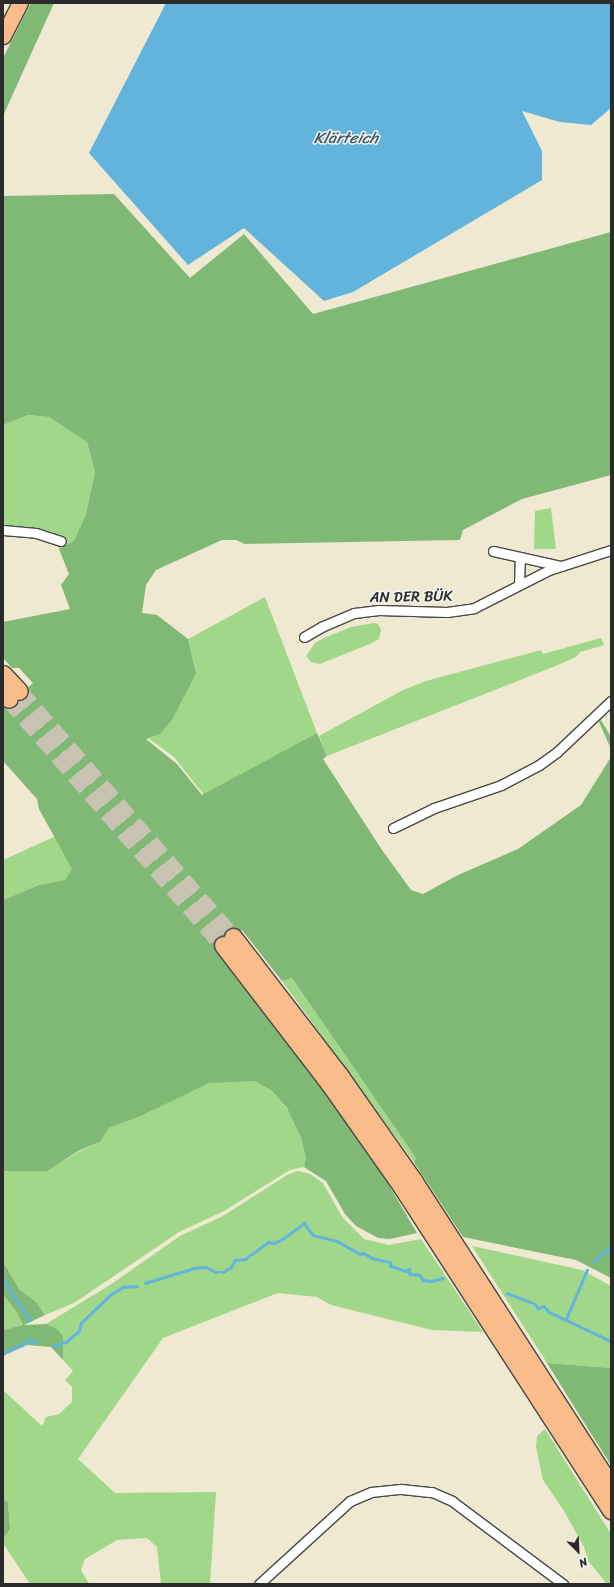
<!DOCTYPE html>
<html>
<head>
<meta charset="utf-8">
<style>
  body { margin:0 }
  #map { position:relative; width:614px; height:1587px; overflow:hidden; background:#efe9d2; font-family:Sriracha,sans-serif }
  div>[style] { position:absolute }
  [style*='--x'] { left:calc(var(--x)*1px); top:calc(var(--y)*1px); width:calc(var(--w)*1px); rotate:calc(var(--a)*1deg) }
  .green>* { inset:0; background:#a0d789 }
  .forest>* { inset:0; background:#80b875 }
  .water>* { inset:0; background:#62b4dd }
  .stream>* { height:2.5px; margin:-1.25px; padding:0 1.25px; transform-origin:1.25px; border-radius:1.25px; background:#62b4dd }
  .highway-tunnel>* { height:17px; margin-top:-8.5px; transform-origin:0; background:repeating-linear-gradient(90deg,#c8c3b1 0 17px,transparent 0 25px) }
  .roads { filter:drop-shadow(1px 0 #484844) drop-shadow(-1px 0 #484844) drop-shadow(0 1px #484844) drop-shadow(0 -1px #484844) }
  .street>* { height:9px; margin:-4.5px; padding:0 4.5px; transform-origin:4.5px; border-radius:4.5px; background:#fff }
  .primary>* { height:15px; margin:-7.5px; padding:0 7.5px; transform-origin:7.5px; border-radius:7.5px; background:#f9bc8a }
  .highway>* { height:17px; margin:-8.5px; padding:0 8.5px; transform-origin:8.5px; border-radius:8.5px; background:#f9bc8a }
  span { translate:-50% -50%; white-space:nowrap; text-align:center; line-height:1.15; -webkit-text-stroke:3px #f6f6f2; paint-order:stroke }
  .street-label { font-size:15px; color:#2b2b2b }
  .water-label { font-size:16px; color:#3e5b69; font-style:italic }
  .frame { position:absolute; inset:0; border:4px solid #2b2b2b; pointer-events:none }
  .north { position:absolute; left:558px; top:1531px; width:40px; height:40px; -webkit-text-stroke:3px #f6f6f2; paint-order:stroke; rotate:156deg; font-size:11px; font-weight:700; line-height:16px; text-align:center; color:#2b2b2b }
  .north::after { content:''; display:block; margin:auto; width:14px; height:18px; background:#2b2b2b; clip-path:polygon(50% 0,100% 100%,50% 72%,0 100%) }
</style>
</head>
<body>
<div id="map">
  <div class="green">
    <div style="clip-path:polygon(28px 415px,49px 417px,87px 442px,95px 472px,86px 514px,74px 541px,59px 549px,53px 532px,3px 525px,3px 425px)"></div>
    <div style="clip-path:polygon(551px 508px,556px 549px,534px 549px,535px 511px)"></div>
    <div style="clip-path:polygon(265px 597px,317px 733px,204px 795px,174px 757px,147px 737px,153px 737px,196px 673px,188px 639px)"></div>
    <div style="clip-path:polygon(374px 623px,378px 624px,381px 630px,379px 639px,372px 643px,320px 664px,311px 662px,306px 656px,315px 643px,324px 638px,351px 627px)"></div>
    <div style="clip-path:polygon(601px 638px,604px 645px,580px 652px,576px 657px,553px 667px,327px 756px,319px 736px,403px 690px,426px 681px,541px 650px,543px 654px)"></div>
    <div style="clip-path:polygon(56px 836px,73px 869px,65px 880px,39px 885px,3px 900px,3px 860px)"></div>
    <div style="clip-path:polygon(292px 978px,416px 1158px,414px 1162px,282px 981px)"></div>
    <div style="clip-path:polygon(233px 1081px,254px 1081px,274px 1093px,288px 1110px,301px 1138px,306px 1158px,304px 1167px,290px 1170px,224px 1211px,179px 1232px,74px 1303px,45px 1315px,36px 1302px,20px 1290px,3px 1262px,3px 1171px,46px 1171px,78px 1152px,100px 1142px,109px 1128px,139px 1117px,208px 1083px)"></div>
    <div style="clip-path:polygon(298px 1171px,310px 1174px,323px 1183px,342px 1217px,364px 1239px,389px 1245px,421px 1239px,483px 1332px,432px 1330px,331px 1305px,317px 1297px,278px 1293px,163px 1338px,78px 1459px,115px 1493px,216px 1492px,210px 1584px,161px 1584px,157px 1547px,147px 1538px,117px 1540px,85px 1559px,81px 1570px,89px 1584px,30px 1584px,3px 1543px,3px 1538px,10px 1528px,8px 1502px,3px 1500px,3px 1390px,42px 1426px,46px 1417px,59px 1414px,72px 1402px,72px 1387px,65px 1380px,73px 1371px,63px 1360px,63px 1336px,46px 1324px,110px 1285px,180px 1236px,223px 1216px,287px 1175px)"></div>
    <div style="clip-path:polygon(472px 1246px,582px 1270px,611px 1286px,611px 1368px,547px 1363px)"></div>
    <div style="clip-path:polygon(3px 1295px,16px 1311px,23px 1325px,3px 1330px)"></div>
    <div style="clip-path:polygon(545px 1429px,611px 1534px,611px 1584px,607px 1584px,589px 1562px,584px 1547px,564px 1511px,543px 1480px,536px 1447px,537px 1436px)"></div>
  </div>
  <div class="forest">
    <div style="clip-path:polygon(31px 3px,54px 3px,3px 116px,3px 58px)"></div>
    <div style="clip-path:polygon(114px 194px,190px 278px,244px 234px,313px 314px,611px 232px,611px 475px,522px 499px,463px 530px,460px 540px,245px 544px,236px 540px,222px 540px,156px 570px,146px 585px,142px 613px,157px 615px,188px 639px,196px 673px,172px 720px,160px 734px,146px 739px,177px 764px,202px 795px,317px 733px,327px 756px,323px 759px,382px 850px,411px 890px,423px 894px,458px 875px,518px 849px,581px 805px,611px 757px,611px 1278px,576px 1260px,463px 1237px,414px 1162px,416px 1158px,292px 978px,282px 981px,242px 930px,214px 951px,219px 948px,373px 1158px,417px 1233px,390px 1239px,378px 1238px,356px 1226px,345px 1214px,326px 1181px,304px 1167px,306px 1158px,301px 1138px,287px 1108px,273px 1092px,254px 1081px,209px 1083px,139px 1117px,109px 1128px,100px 1142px,78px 1151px,47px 1171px,3px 1171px,3px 900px,39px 885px,65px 880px,72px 869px,39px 809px,37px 799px,3px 761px,3px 706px,5px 708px,33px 683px,19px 668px,12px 668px,3px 658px,3px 622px,70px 609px,61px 585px,69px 574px,59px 549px,74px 541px,86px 514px,95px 472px,87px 442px,49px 417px,28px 415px,3px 425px,3px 196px)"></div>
    <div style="clip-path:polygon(601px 720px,611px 737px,611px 749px,599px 722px)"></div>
    <div style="clip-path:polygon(3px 1262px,20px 1290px,36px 1302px,45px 1315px,24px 1325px,46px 1324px,58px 1330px,63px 1336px,63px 1360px,51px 1347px,27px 1345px,3px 1356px,3px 1330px,23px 1325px,16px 1311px,3px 1295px)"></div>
    <div style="clip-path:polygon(547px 1363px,611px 1368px,611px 1465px,590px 1432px)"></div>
    <div style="clip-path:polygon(3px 1500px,8px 1502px,10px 1529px,3px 1538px)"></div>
  </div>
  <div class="water">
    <div style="clip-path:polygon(166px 3px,611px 3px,611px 108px,591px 125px,560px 122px,522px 111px,542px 151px,542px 180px,353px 292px,324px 301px,244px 228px,188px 265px,89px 153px)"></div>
  </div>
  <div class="stream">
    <div style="--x:593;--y:1262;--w:24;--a:-42"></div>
    <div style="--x:3;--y:1279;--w:49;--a:56.6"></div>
    <div style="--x:145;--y:1283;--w:51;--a:-17"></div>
    <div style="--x:194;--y:1268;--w:12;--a:-5"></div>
    <div style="--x:206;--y:1267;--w:11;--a:27"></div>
    <div style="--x:216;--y:1272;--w:7;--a:0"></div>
    <div style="--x:223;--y:1272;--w:9;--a:-32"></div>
    <div style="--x:231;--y:1267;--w:8;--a:-60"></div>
    <div style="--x:235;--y:1260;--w:10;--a:-6"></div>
    <div style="--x:245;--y:1259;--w:29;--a:-36"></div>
    <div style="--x:268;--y:1242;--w:6;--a:9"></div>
    <div style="--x:274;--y:1243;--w:8;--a:-23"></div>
    <div style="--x:281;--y:1240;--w:29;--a:-36"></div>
    <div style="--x:304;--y:1223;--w:15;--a:53"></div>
    <div style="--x:313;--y:1235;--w:25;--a:14"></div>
    <div style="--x:337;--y:1241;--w:26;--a:29"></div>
    <div style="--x:360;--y:1254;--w:4;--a:-14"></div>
    <div style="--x:364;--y:1253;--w:9;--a:32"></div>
    <div style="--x:372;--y:1258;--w:18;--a:13"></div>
    <div style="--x:390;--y:1262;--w:4;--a:76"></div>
    <div style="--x:391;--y:1266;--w:16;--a:18"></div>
    <div style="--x:406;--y:1271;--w:4;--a:-34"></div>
    <div style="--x:409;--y:1269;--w:5;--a:79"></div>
    <div style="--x:410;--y:1274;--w:10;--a:6"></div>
    <div style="--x:420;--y:1275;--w:6;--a:59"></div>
    <div style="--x:423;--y:1280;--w:8;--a:7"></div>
    <div style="--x:431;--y:1281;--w:12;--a:-14"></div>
    <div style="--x:507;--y:1293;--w:30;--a:21"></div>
    <div style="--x:535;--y:1304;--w:5;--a:53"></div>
    <div style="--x:538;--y:1308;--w:6;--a:-18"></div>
    <div style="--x:544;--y:1306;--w:8;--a:50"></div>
    <div style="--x:549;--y:1312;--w:68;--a:25.1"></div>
    <div style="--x:566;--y:1319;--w:53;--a:-66.8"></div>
    <div style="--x:53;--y:1346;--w:14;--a:-17"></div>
    <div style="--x:66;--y:1342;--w:17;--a:-40"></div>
    <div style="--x:79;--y:1331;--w:8;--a:-76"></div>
    <div style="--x:81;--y:1323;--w:40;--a:-44"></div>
    <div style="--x:110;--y:1295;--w:15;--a:-32"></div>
    <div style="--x:123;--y:1287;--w:14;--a:-4"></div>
    <div style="--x:3;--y:1352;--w:20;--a:-20"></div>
    <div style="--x:22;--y:1345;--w:10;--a:-37"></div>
    <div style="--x:30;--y:1339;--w:8;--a:30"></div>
  </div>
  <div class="highway-tunnel">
    <div style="--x:19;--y:691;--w:326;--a:49"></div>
    <div style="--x:9;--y:699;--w:326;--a:49"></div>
  </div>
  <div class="roads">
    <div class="street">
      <div style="--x:3;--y:530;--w:33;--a:5"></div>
      <div style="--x:36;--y:533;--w:26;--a:18"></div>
      <div style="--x:493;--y:551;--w:70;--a:12.4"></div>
      <div style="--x:519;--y:584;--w:27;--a:-88"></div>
      <div style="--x:304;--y:637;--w:20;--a:-30"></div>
      <div style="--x:321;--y:627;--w:36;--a:-23"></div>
      <div style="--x:354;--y:613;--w:25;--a:-7"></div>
      <div style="--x:379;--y:610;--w:68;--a:1.7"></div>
      <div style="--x:447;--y:612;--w:27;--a:-8"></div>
      <div style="--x:474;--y:608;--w:84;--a:-26.9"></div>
      <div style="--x:549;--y:570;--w:65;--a:-17.9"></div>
      <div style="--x:393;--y:828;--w:46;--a:-26"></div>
      <div style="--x:434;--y:808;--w:71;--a:-18.9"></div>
      <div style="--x:501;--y:785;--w:43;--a:-27.8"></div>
      <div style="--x:539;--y:765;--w:22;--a:-36"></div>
      <div style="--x:557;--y:752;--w:74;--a:-43.4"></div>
      <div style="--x:259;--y:1584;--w:123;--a:-42.4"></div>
      <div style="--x:350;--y:1501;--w:23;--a:-23"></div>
      <div style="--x:371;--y:1492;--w:30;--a:-6"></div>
      <div style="--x:401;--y:1489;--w:31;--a:6"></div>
      <div style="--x:432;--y:1492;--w:22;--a:24"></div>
      <div style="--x:452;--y:1501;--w:139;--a:36.8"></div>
    </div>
    <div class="primary">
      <div style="--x:3;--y:36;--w:37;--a:-63"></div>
    </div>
    <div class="highway">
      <div style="--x:3;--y:674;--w:23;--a:47"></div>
      <div style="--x:3;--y:693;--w:8;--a:45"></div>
      <div style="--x:233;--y:937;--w:175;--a:52.4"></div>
      <div style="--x:340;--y:1076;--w:127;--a:54.9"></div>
      <div style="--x:413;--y:1180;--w:364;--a:57.1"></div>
      <div style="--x:223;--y:945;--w:174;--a:52.5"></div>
      <div style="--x:329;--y:1083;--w:127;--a:54.9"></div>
      <div style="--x:402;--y:1187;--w:385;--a:57.1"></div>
    </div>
  </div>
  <div class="street-label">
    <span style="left:411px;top:597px;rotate:-1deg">AN DER BÜK</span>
  </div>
  <div class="water-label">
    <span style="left:346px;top:138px">Klärteich</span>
  </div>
  <div class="frame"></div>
  <div class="north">N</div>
</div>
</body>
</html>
